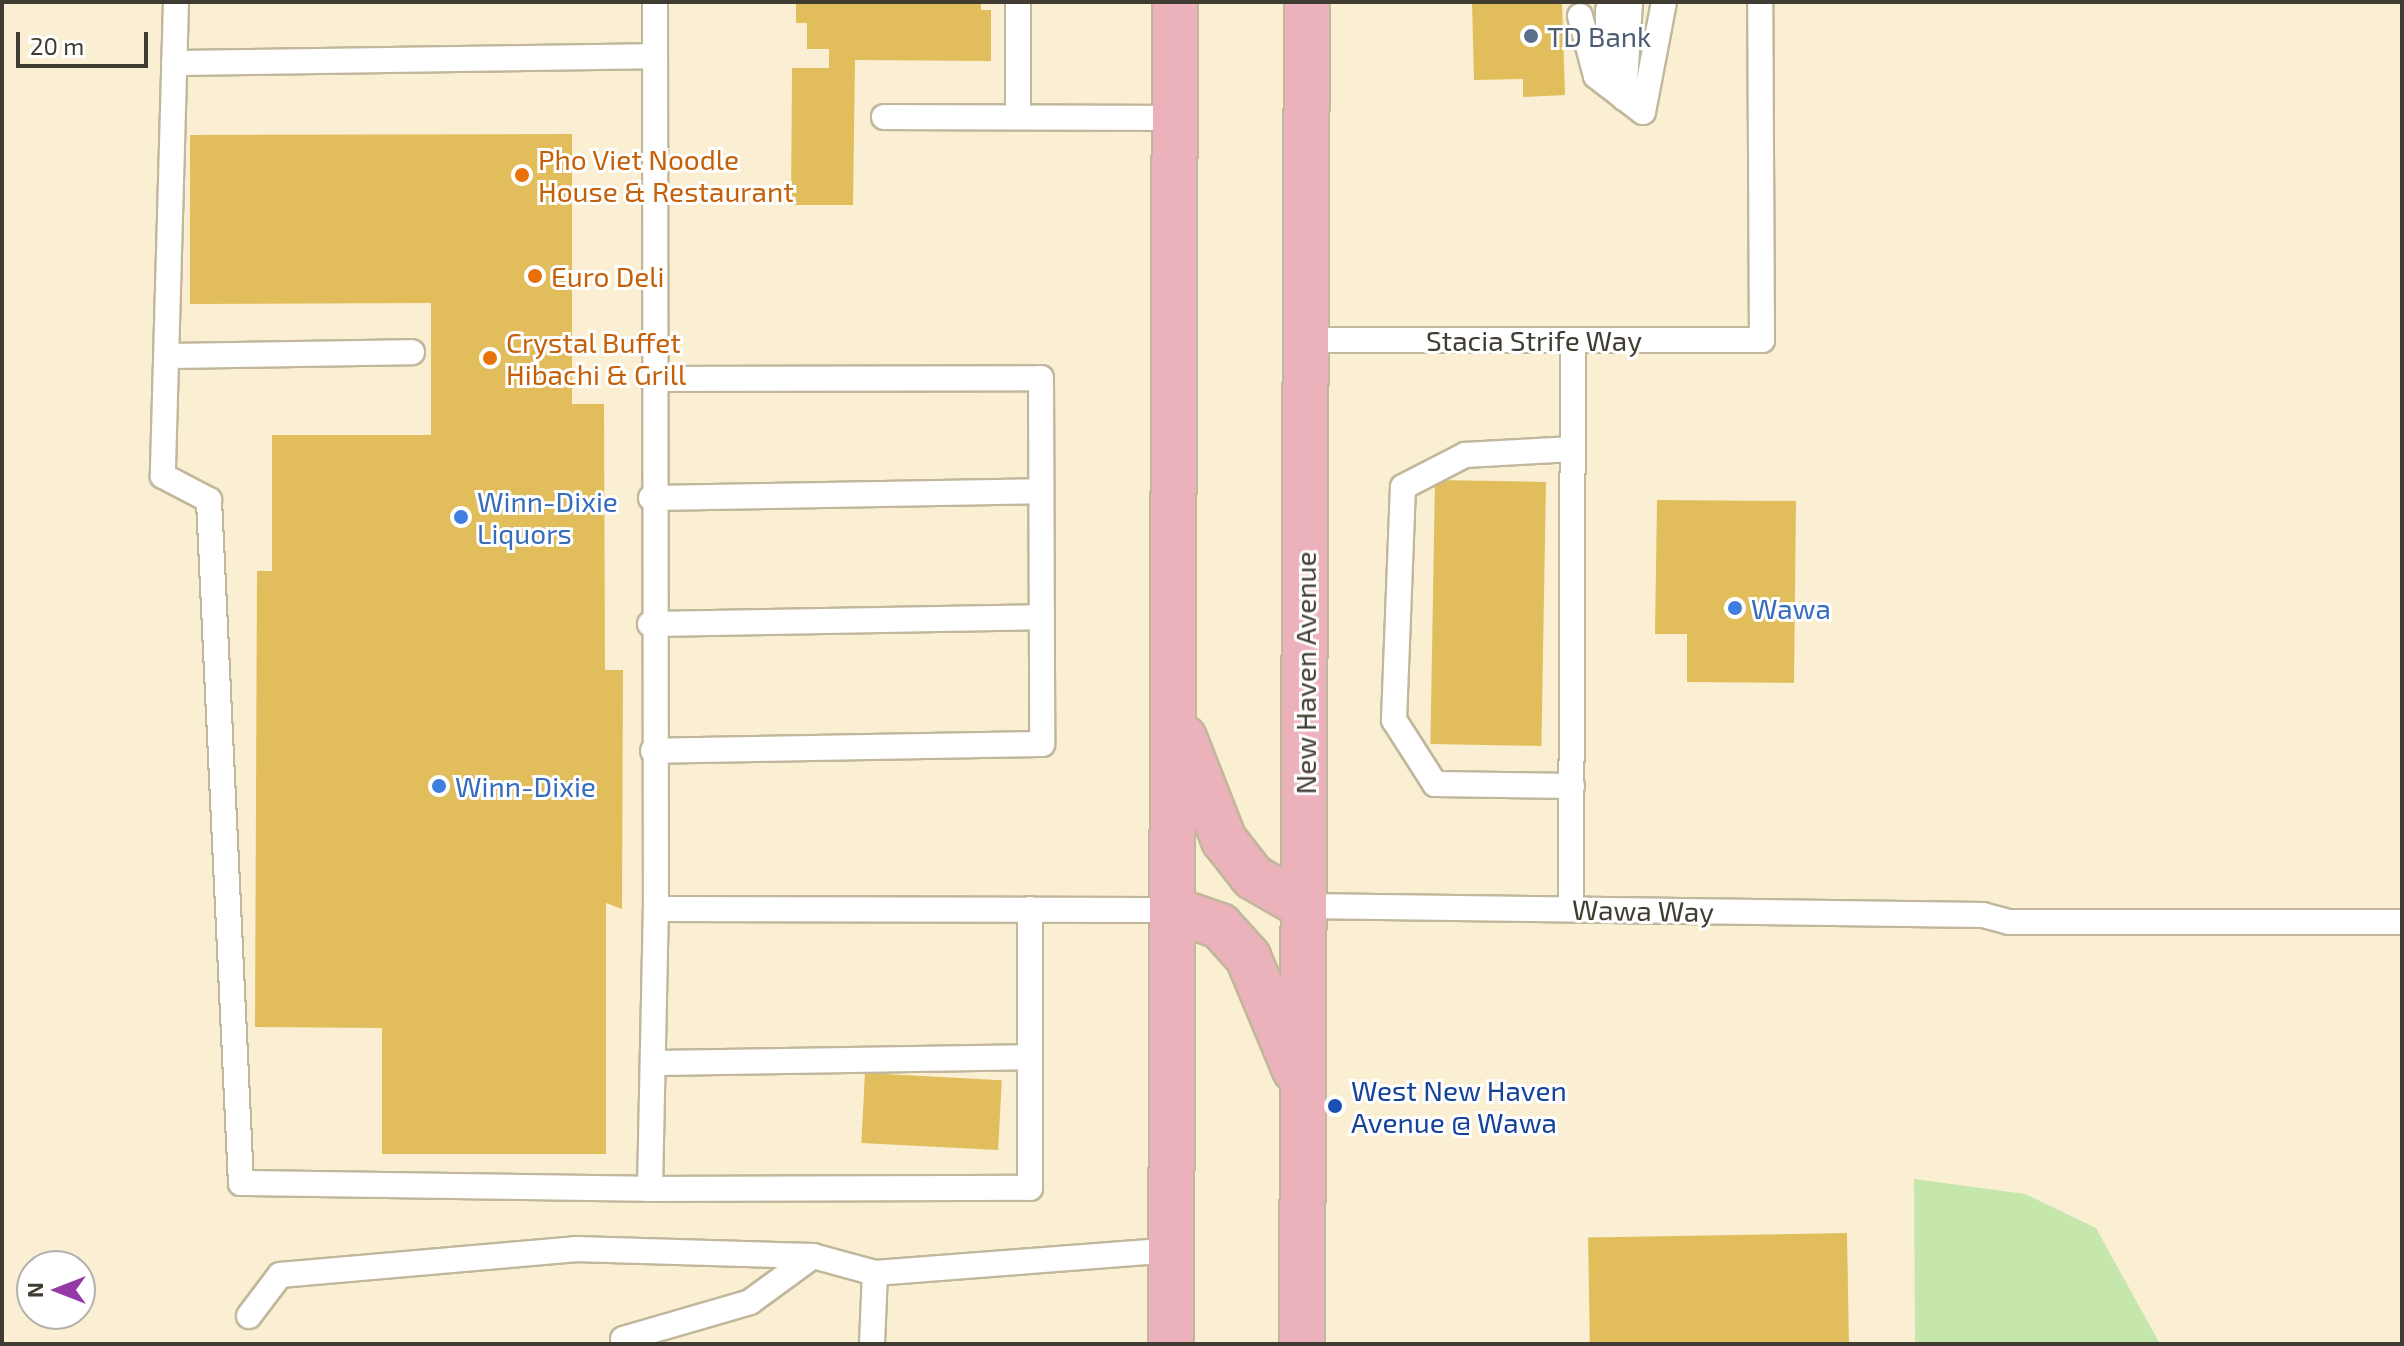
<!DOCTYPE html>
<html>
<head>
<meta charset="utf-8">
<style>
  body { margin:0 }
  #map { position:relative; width:2404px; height:1346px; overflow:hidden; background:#faefd3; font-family:"Exo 2",sans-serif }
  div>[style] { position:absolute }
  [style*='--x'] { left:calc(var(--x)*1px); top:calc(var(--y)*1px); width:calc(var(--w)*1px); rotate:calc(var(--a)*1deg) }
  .green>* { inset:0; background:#c5e7ab }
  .building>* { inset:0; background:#e1bd5c; transform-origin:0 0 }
  .roads { filter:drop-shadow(2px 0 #c1b79c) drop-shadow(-2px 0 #c1b79c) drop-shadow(0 2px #c1b79c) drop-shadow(0 -2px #c1b79c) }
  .lane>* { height:24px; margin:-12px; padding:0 12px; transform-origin:12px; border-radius:12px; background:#fff }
  .primary>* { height:44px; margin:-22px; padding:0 22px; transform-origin:22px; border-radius:22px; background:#ebb2bc }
  .dots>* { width:22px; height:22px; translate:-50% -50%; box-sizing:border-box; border:4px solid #fff; border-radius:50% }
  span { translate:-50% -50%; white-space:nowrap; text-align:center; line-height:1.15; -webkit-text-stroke:6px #fff; paint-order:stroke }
  .service-label { font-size:28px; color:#4e5e75 }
  .left { translate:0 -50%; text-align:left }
  .food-label { font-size:28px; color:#c56008 }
  .street-label { font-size:28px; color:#403c31 }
  .shop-label { font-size:28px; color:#366cbe }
  .transit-label { font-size:28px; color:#164399 }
  .frame { position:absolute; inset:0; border:4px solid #403c31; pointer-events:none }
  .north { position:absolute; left:16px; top:1250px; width:80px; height:80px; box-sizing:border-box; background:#fff; border:2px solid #b3b1ad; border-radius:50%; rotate:270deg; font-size:22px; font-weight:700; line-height:32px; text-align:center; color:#403c31 }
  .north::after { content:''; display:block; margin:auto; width:28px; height:36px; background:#933aa6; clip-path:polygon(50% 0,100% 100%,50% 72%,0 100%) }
  .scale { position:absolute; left:16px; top:32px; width:132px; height:36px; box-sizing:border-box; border:4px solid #403c31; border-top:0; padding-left:10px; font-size:24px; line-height:28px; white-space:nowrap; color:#403c31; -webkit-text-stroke:6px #fff; paint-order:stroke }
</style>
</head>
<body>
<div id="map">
  <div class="green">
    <div style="clip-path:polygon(1914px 1179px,2025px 1194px,2096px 1228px,2160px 1344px,1915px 1344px)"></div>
  </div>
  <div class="building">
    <div style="clip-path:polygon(796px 2px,981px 2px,981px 10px,991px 10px,991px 61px,855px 60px,853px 205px,791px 205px,792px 68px,829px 68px,829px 49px,807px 49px,807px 23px,796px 23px)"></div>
    <div style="clip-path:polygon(1472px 2px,1562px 2px,1565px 95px,1523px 97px,1523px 79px,1474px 80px)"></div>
    <div style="clip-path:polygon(572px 134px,572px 404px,604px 404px,605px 670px,623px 670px,622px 909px,606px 903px,606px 1154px,382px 1154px,382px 1028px,255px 1027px,257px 571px,272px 571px,272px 435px,431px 435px,431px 303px,190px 304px,190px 135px)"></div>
    <div style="left:1435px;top:480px;width:111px;height:264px;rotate:1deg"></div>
    <div style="clip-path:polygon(1657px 500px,1796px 501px,1794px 683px,1687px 682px,1687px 634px,1655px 634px)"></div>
    <div style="left:865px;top:1073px;width:137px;height:70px;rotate:3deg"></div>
    <div style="left:1847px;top:1233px;width:111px;height:259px;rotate:89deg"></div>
  </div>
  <div class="roads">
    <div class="lane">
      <div style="--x:176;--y:2;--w:474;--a:91.6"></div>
      <div style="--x:163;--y:476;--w:52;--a:27.6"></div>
      <div style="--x:209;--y:500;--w:684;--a:87.32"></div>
      <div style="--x:241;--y:1183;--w:409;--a:0.8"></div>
      <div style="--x:650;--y:1189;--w:280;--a:-88.8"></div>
      <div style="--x:655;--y:2;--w:907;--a:89.94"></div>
      <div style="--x:656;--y:909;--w:518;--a:0.11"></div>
      <div style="--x:1018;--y:2;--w:115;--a:90"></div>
      <div style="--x:1580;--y:16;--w:62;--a:75.1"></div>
      <div style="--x:1596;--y:76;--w:59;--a:37.5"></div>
      <div style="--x:1643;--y:112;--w:112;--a:-79.2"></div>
      <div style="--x:174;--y:63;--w:481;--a:-0.8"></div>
      <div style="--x:1608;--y:85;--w:75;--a:-90"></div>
      <div style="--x:1624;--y:98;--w:96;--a:-86.4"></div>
      <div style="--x:884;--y:117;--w:291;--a:0.2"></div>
      <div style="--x:1306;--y:340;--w:456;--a:0"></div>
      <div style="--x:1762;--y:340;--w:338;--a:-90.3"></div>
      <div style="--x:167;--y:356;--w:245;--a:-0.9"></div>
      <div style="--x:652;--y:379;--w:389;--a:-0.1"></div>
      <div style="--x:1041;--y:378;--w:366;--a:89.8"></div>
      <div style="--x:1042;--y:744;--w:389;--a:179"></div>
      <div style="--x:651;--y:498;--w:390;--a:-1"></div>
      <div style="--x:650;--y:624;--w:392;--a:-1"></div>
      <div style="--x:1572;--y:786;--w:137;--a:-179.2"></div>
      <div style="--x:1435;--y:784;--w:76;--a:-122.6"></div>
      <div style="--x:1394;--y:720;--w:233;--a:-87.8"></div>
      <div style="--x:1403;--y:487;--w:70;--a:-27.3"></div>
      <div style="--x:1465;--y:455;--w:108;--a:-3.2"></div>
      <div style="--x:1303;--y:906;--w:680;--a:0.76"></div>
      <div style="--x:1983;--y:915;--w:27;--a:15"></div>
      <div style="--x:2009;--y:922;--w:393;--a:0"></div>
      <div style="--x:1571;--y:909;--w:569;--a:-89.8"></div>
      <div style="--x:653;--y:1063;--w:377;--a:-0.9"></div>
      <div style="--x:650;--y:1189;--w:380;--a:-0.2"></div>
      <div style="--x:1030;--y:1188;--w:279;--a:-90"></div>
      <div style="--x:249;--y:1316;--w:51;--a:-52.9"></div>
      <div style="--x:280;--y:1275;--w:296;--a:-5"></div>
      <div style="--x:575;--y:1249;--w:238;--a:1.7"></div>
      <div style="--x:813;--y:1256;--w:64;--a:15.3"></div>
      <div style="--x:875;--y:1273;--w:298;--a:-4.4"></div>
      <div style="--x:623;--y:1339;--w:132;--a:-16.2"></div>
      <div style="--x:750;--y:1302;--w:78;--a:-36.1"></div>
      <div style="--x:872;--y:1344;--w:71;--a:-87.6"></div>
    </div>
    <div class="primary">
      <div style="--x:1184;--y:738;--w:110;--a:68.6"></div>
      <div style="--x:1224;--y:840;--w:47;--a:51.9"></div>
      <div style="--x:1253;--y:877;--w:58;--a:30.1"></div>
      <div style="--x:1174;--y:910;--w:49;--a:19.2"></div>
      <div style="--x:1220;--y:926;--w:42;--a:47.9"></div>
      <div style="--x:1248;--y:957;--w:122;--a:67.4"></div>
      <div style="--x:1171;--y:1344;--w:1342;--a:-89.83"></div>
      <div style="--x:1302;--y:1344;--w:1342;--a:-89.79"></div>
    </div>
  </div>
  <div class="dots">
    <div style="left:1531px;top:36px;background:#5c6f8a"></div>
    <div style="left:522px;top:175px;background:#e8710a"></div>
    <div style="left:535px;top:276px;background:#e8710a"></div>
    <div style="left:490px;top:358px;background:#e8710a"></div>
    <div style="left:461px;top:517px;background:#3f7fe0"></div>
    <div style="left:1735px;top:608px;background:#3f7fe0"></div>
    <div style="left:439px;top:786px;background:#3f7fe0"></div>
    <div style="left:1335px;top:1106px;background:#1a4fb4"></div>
  </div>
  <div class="service-label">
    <span class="left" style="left:1547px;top:36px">TD Bank</span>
  </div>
  <div class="food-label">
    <span class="left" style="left:538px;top:175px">Pho Viet Noodle<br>House &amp; Restaurant</span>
    <span class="left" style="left:551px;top:276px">Euro Deli</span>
    <span class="left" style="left:506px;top:358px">Crystal Buffet<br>Hibachi &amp; Grill</span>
  </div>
  <div class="street-label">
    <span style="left:1534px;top:340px">Stacia Strife Way</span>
    <span style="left:1305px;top:673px;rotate:-90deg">New Haven Avenue</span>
    <span style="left:1643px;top:910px;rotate:1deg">Wawa Way</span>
  </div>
  <div class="shop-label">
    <span class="left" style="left:477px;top:517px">Winn-Dixie<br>Liquors</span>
    <span class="left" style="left:1751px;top:608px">Wawa</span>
    <span class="left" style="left:455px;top:786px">Winn-Dixie</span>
  </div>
  <div class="transit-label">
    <span class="left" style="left:1351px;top:1106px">West New Haven<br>Avenue @ Wawa</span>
  </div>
  <div class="frame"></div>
  <div class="north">N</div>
  <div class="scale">20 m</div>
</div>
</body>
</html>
